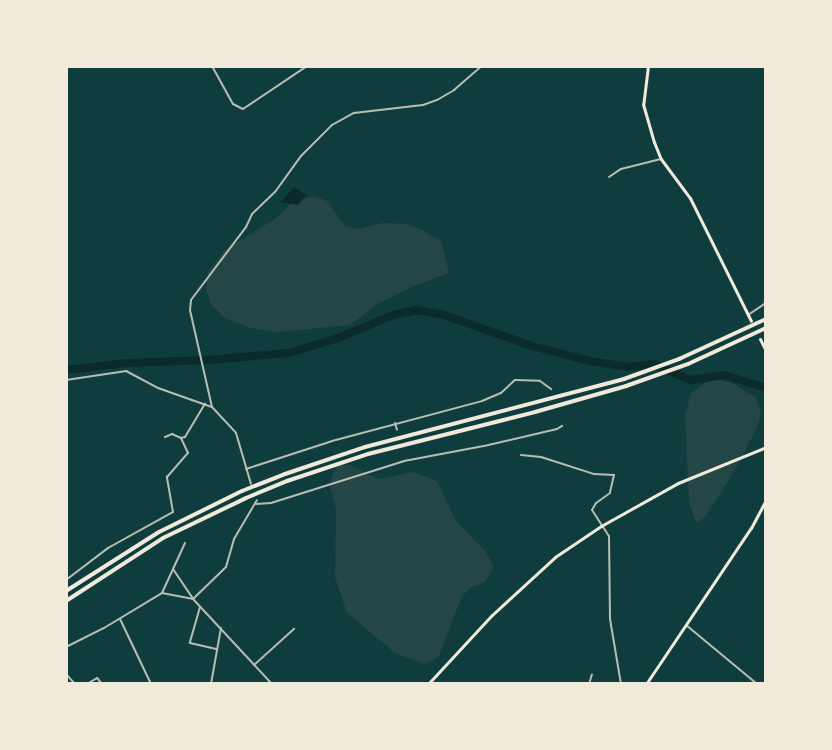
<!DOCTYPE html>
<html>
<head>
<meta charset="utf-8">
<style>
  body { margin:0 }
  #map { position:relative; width:832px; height:750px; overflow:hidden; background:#0f3d3e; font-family:Merriweather,serif }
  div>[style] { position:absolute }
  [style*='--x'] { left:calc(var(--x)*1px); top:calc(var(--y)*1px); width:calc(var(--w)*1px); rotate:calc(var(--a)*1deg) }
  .green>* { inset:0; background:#244646 }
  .water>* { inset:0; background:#0a2a2b }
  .river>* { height:8px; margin:-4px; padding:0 4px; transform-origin:4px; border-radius:4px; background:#0a2a2b }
  .minor>* { height:2px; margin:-1px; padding:0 1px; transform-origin:1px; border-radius:1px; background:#b8beb3 }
  .tertiary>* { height:2px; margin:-1px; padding:0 1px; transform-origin:1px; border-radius:1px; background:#b8beb3 }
  .primary>* { height:3px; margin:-1.5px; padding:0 1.5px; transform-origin:1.5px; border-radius:1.5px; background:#f1e9da }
  .trunk>* { height:3px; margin:-1.5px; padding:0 1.5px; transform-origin:1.5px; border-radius:1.5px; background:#f1e9da }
  .motorway>* { height:4px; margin:-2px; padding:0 2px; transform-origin:2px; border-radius:2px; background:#f1e9da }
  span { translate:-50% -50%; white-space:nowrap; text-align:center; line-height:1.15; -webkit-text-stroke:4.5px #f1e9da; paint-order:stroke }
  .frame { position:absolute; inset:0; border:68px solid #f1e9da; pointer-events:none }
</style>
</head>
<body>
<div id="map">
  <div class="green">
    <div style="clip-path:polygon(314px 196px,327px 201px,345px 226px,357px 229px,383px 223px,407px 224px,423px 230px,442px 243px,449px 273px,414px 286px,378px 304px,350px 325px,278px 332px,251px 328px,225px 318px,210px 303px,206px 289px,208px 272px,224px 251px,276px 218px,294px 201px)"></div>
    <div style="clip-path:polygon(717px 379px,734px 384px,756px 398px,761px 413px,757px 428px,732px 475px,705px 517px,696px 523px,689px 503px,685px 415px,691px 393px,705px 383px)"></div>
    <div style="clip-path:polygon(339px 465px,350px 465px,378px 479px,413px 472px,437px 481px,456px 521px,485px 551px,494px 567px,485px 582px,472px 587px,462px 596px,439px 656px,432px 661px,425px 664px,395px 653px,347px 613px,335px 577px,336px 509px,330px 487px,333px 473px)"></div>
  </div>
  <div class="water">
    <div style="clip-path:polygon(294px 187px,306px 195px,298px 205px,281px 202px)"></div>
  </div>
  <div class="river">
    <div style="--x:66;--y:370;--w:62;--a:-6.4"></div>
    <div style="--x:128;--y:363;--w:80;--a:-2.1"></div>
    <div style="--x:208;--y:360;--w:81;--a:-4.9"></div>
    <div style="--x:289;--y:353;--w:51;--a:-17"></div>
    <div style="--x:338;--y:338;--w:60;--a:-22.7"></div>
    <div style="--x:393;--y:315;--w:24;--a:-12"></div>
    <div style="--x:416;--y:310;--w:28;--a:10"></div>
    <div style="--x:444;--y:315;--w:93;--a:19.4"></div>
    <div style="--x:532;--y:346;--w:59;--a:14.7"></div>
    <div style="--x:589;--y:361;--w:40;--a:8.5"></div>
    <div style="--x:629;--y:367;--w:25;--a:-7"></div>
    <div style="--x:654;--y:364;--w:39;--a:24"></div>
    <div style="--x:690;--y:380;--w:34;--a:-8"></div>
    <div style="--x:724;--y:375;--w:44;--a:17.2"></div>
  </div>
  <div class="minor">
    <div style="--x:609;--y:177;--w:14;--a:-34"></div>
    <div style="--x:621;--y:169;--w:41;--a:-14"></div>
    <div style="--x:748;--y:315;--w:22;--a:-34"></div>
    <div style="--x:66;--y:380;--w:61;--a:-8.5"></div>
    <div style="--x:126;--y:371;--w:36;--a:28"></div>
    <div style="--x:158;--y:388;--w:57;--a:19.4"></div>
    <div style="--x:212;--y:407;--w:35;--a:47"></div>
    <div style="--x:236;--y:433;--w:53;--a:73.6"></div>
    <div style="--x:212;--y:407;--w:99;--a:-102.8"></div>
    <div style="--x:190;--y:310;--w:10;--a:-84"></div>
    <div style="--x:191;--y:300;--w:91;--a:-53"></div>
    <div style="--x:246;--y:227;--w:14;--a:-65"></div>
    <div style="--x:252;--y:214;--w:32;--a:-44"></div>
    <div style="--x:275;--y:192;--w:44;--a:-54.2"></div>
    <div style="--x:301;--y:156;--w:44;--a:-45"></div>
    <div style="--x:332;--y:125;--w:25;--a:-29"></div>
    <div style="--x:354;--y:113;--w:69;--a:-6.6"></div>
    <div style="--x:423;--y:105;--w:15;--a:-20"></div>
    <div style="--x:437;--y:100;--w:20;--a:-30"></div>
    <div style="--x:454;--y:90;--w:37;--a:-41"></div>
    <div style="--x:395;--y:423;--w:7;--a:74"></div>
    <div style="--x:165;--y:437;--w:8;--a:-23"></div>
    <div style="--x:172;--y:434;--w:10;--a:24"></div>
    <div style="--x:181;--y:438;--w:4;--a:-14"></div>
    <div style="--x:185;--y:437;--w:39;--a:-59"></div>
    <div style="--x:521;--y:455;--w:20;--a:6"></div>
    <div style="--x:541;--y:457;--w:56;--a:17.8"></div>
    <div style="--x:594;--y:474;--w:20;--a:3"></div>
    <div style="--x:614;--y:475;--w:18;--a:103"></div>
    <div style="--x:610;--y:493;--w:17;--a:144"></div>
    <div style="--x:596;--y:503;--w:8;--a:120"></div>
    <div style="--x:592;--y:510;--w:31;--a:57"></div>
    <div style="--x:609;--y:536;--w:83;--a:89.3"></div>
    <div style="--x:610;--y:619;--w:66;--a:80.4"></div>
    <div style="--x:246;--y:469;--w:90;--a:-18"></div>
    <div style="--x:332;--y:441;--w:155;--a:-14.9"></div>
    <div style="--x:482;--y:401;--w:21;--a:-23"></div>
    <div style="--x:501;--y:393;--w:19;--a:-43"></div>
    <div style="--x:515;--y:380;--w:25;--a:2"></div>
    <div style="--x:540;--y:381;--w:14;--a:36"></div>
    <div style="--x:256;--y:504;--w:15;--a:-4"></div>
    <div style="--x:271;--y:503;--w:139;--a:-17.5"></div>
    <div style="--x:404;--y:461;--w:81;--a:-10.6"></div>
    <div style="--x:484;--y:446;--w:75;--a:-13.1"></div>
    <div style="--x:557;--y:429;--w:6;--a:-31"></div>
    <div style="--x:173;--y:569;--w:36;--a:56"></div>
    <div style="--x:193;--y:599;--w:46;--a:-44.1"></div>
    <div style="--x:226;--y:567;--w:29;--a:-74"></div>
    <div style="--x:234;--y:539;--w:45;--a:-59.5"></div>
    <div style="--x:66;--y:580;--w:53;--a:-37.3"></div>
    <div style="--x:108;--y:548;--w:74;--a:-29"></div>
    <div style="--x:173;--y:512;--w:36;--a:-100"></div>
    <div style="--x:167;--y:477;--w:32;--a:-49"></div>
    <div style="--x:188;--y:453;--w:17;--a:-115"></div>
    <div style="--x:162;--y:593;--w:55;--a:-65.3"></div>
    <div style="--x:200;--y:607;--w:37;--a:106"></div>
    <div style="--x:190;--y:643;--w:27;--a:13"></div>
    <div style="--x:120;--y:619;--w:72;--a:64.5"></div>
    <div style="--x:66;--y:647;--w:42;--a:-26.6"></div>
    <div style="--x:104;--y:628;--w:68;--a:-31.1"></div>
    <div style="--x:162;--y:593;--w:32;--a:11"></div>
    <div style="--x:193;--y:599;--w:116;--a:47.1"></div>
    <div style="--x:254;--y:665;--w:54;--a:-42"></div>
    <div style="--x:66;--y:674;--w:13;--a:48"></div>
    <div style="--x:87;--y:684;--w:12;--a:-31"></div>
    <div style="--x:97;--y:678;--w:8;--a:50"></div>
    <div style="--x:211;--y:684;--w:57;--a:-79.9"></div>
    <div style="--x:589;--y:684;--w:10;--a:-73"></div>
  </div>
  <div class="tertiary">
    <div style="--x:212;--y:66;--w:43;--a:61.1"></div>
    <div style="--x:233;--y:104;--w:11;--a:27"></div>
    <div style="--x:243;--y:109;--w:77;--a:-33.9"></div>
    <div style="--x:686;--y:625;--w:92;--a:39.7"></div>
  </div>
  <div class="primary">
    <div style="--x:648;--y:66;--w:38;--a:97"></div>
    <div style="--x:643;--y:104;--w:40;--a:74"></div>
    <div style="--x:654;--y:142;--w:18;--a:68"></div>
    <div style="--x:661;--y:159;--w:49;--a:53.4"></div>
    <div style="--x:690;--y:198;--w:137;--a:63.6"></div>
    <div style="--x:760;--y:339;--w:13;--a:63"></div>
    <div style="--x:646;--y:684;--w:188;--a:-56.1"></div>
    <div style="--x:751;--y:528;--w:32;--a:-62"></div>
  </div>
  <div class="trunk">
    <div style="--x:428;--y:684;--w:94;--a:-47.2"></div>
    <div style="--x:492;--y:615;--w:86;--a:-42.6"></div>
    <div style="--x:555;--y:557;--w:55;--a:-34"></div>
    <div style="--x:601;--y:526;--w:88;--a:-29.2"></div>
    <div style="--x:678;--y:483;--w:95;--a:-22.2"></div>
  </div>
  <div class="motorway">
    <div style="--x:66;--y:591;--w:110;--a:-32.4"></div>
    <div style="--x:159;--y:532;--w:93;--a:-26.3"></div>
    <div style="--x:242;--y:491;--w:46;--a:-21.6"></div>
    <div style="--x:285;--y:474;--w:84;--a:-18.6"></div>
    <div style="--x:365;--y:447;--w:268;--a:-14.7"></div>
    <div style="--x:624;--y:379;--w:59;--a:-20"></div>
    <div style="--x:679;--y:359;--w:96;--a:-24.7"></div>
    <div style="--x:66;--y:601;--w:116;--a:-33"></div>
    <div style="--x:163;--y:538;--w:92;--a:-25.7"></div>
    <div style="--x:246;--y:498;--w:44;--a:-22.5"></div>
    <div style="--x:287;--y:481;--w:85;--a:-18.4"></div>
    <div style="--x:368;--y:454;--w:172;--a:-14.1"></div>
    <div style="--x:535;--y:412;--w:95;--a:-15.9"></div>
    <div style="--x:626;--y:386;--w:66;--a:-19.5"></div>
    <div style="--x:688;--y:364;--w:86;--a:-24.8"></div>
  </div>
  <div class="frame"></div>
</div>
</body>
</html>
